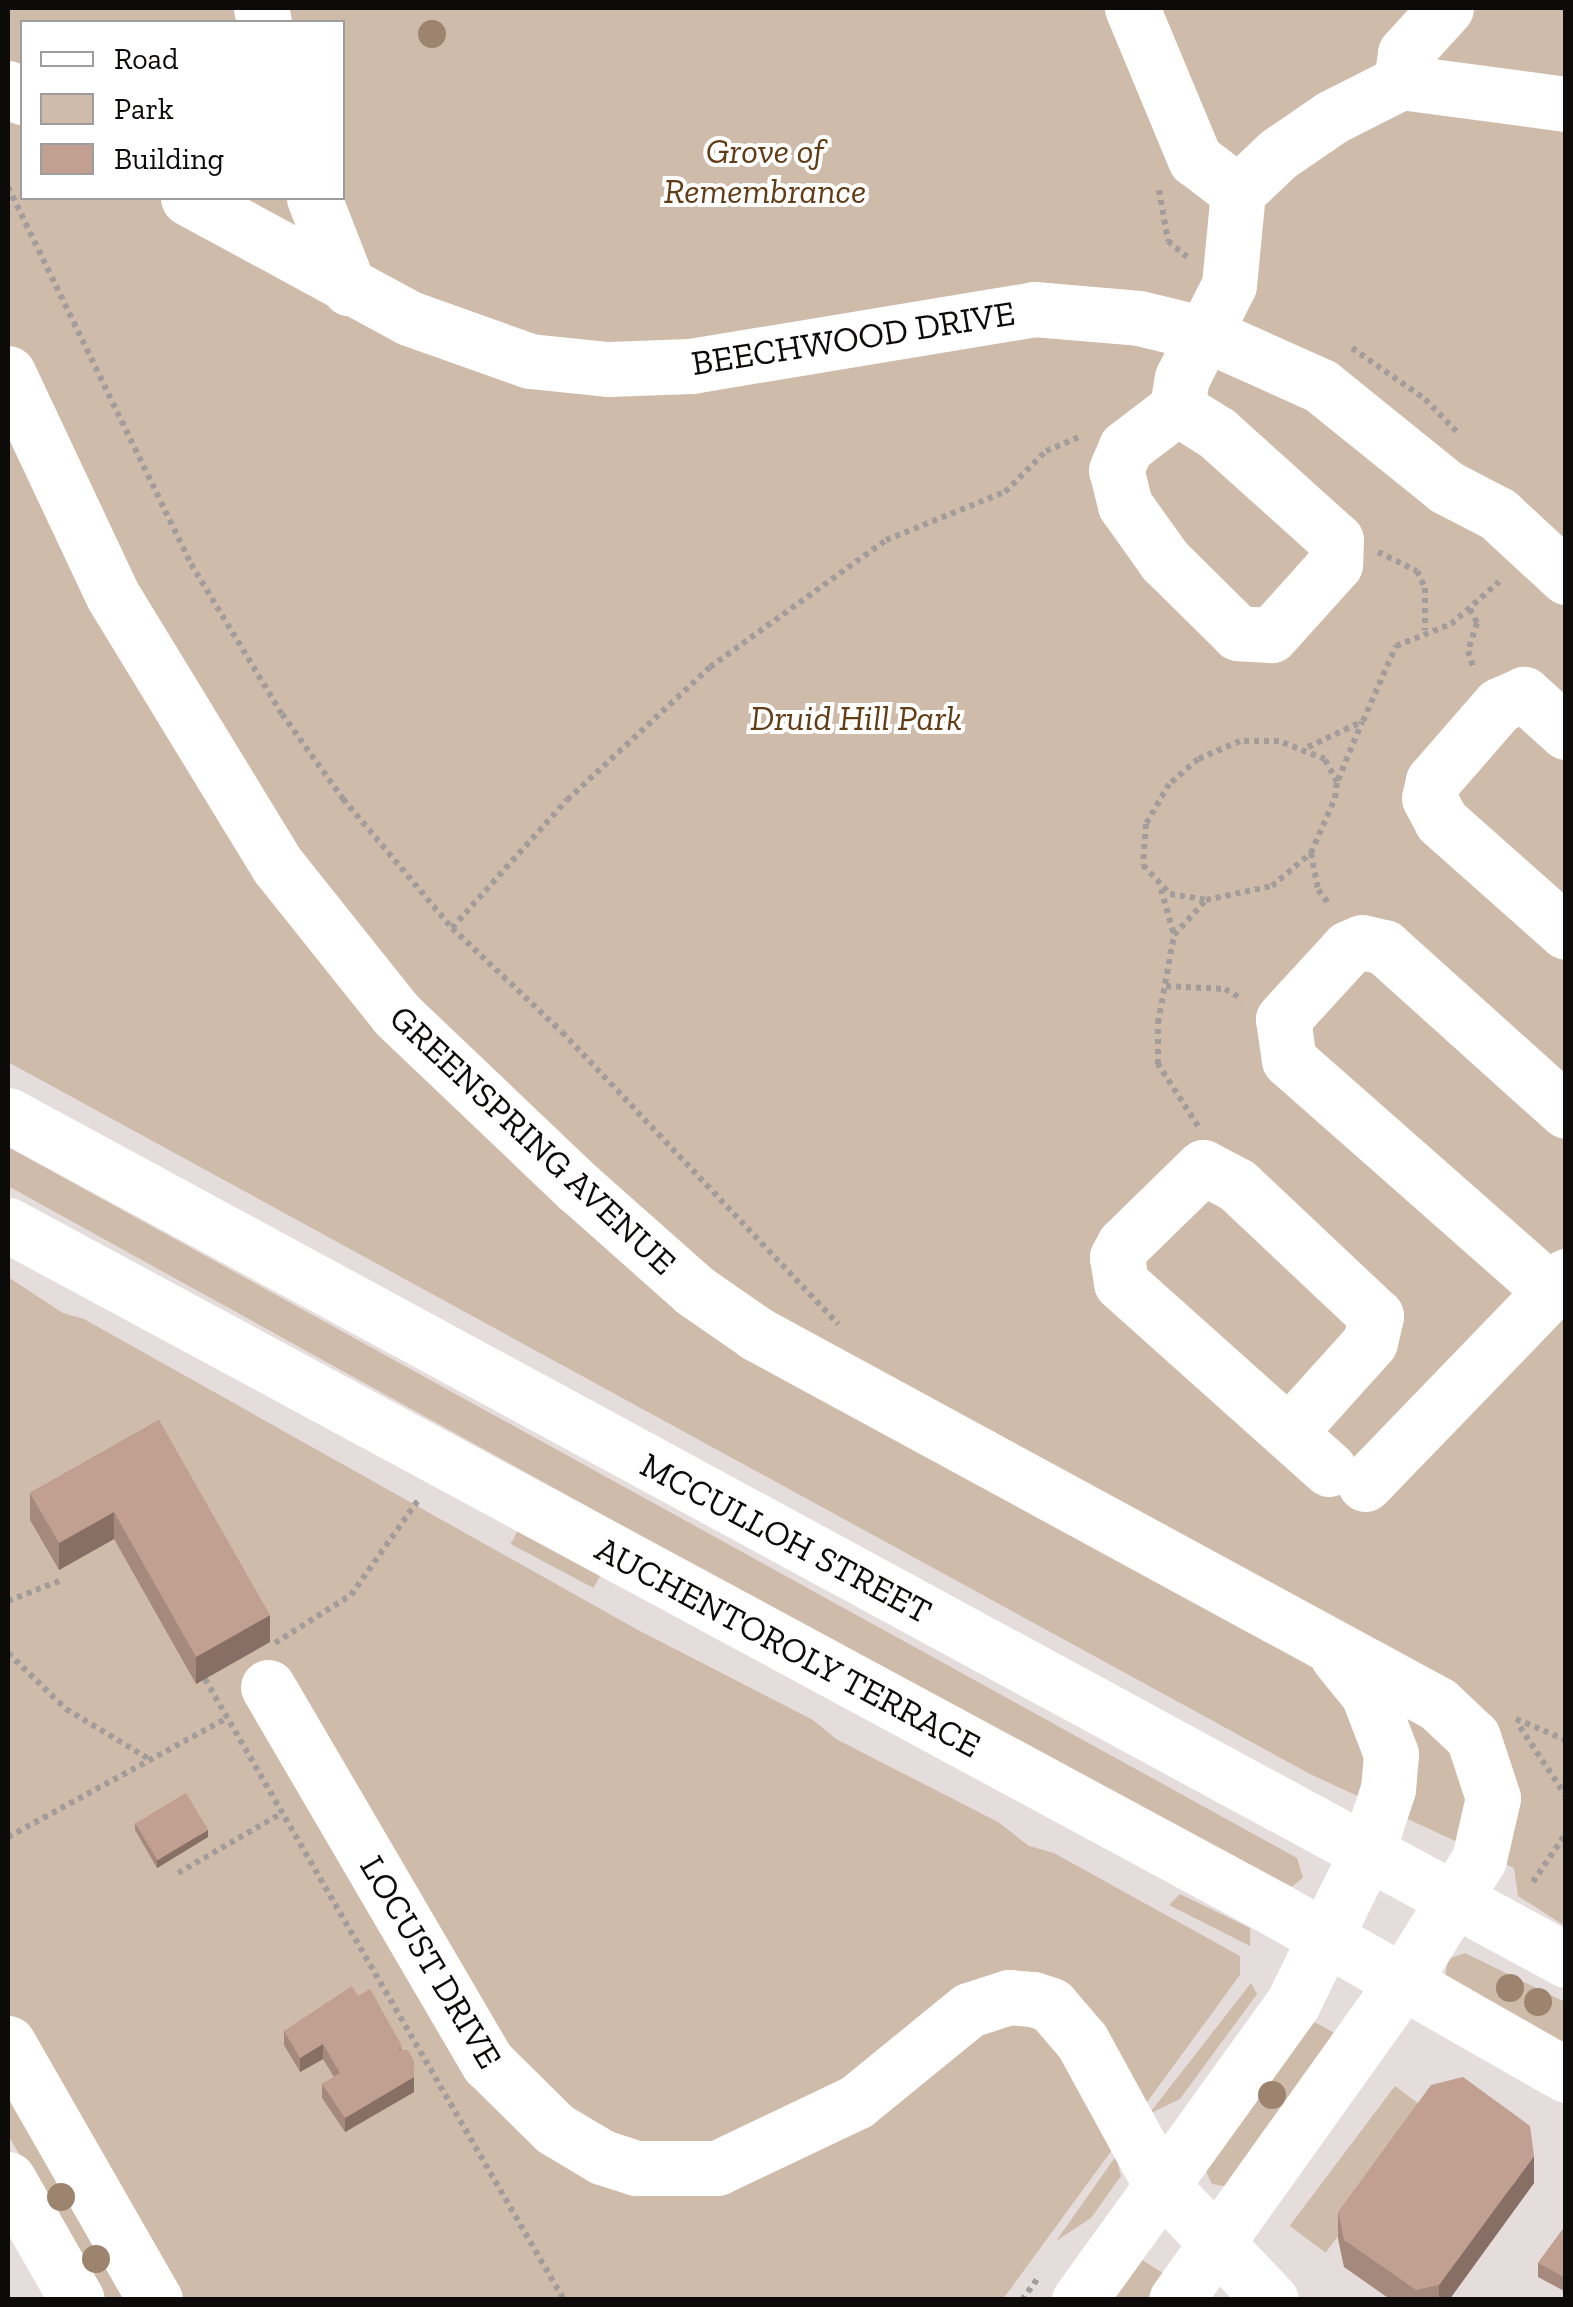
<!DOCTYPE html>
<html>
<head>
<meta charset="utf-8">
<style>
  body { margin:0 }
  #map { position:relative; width:1573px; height:2307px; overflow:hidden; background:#e5dddc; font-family:"Zilla Slab",serif }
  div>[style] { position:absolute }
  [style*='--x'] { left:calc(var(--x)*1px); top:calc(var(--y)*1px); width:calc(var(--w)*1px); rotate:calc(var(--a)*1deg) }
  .green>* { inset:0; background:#cfbba9; transform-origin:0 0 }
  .path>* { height:6px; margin-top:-3px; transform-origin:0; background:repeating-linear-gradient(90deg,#a29c9b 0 5px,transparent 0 10px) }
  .minor>* { height:55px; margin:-27.5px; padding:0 27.5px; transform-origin:27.5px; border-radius:27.5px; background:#fff }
  .major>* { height:55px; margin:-27.5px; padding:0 27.5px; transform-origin:27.5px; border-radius:27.5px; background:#fff }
  .trees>* { width:28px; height:28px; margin:-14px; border-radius:50%; background:#9d846f }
  .wall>* { inset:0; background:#a6897d }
  .shaded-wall>* { inset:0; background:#876f66 }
  .building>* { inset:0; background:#c19f91; transform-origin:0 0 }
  span { translate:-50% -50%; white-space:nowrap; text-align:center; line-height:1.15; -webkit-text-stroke:8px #fff; paint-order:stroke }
  .park-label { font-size:35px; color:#623c15; font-style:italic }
  .street-label { font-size:35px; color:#0d0b0a }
  .frame { position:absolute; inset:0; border:10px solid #0d0b0a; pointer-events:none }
  .legend { position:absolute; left:20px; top:20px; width:325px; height:180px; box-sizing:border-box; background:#fff; border:2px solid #9e9d9d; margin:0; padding:12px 18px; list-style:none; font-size:30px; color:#0d0b0a }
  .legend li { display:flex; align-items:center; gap:20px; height:50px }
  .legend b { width:50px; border:2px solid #9e9d9d }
</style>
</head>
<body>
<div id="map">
  <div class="green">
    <div style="clip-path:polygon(evenodd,8px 8px,1565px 8px,1565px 1926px,1518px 1896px,1514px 1868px,1310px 1774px,8px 1062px,8px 8px,22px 22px,342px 22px,342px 198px,22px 198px,22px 22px)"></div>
    <div style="clip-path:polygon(8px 1147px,1297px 1858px,1303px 1878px,1290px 1888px,1202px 1846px,8px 1186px)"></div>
    <div style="clip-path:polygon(8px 1277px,63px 1313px,84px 1319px,638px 1630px,813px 1720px,836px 1739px,998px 1822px,1029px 1846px,1054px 1853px,1240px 1956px,1240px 1975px,1003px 2299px,176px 2299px,8px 2012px)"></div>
    <div style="left:519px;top:1528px;width:94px;height:18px;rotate:28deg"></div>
    <div style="clip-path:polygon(1180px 1894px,1250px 1928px,1250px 1946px,1169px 1905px)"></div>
    <div style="clip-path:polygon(1465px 1953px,1565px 2002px,1565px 2051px,1445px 1978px,1448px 1959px)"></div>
    <div style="clip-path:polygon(1251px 1983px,1257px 1994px,1180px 2099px,1149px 2114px)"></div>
    <div style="clip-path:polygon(1307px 2018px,1340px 2036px,1230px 2187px,1212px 2184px,1204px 2167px)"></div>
    <div style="left:1395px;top:2086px;width:45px;height:175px;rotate:37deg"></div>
    <div style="clip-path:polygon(8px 2092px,129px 2299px,104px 2299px,8px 2135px)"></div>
    <div style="clip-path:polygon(1116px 2156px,1121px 2176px,1091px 2218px,1056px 2241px)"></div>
    <div style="clip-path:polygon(1139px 2258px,1163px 2273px,1153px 2299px,1102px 2300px)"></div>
  </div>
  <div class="path">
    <div style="--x:8;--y:187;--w:419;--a:64.1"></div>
    <div style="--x:191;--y:564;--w:175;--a:58.8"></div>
    <div style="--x:282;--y:714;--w:105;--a:54.3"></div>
    <div style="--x:343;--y:799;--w:169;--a:49.8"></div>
    <div style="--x:452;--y:928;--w:151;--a:43.4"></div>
    <div style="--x:562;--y:1032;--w:402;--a:46.6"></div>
    <div style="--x:1159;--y:190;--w:52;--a:80"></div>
    <div style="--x:1168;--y:241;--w:25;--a:40"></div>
    <div style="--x:1352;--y:348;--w:89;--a:34.9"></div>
    <div style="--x:1425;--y:399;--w:49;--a:45.8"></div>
    <div style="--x:1378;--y:552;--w:43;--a:26"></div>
    <div style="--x:1417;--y:571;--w:19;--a:65"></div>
    <div style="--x:1425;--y:588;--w:42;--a:90"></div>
    <div style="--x:1470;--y:609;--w:16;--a:63"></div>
    <div style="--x:1477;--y:623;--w:29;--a:108"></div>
    <div style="--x:1468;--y:651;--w:20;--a:72"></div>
    <div style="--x:1308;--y:747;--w:61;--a:-25.3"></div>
    <div style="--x:1363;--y:721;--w:82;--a:-66.3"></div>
    <div style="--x:1396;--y:646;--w:59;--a:-21.8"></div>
    <div style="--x:1451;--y:624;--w:64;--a:-41.2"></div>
    <div style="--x:1338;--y:780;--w:63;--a:-67.5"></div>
    <div style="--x:1311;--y:853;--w:38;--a:79"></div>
    <div style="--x:1318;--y:890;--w:19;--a:51"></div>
    <div style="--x:1161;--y:889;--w:48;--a:74.2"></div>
    <div style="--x:452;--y:928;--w:172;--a:-48.1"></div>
    <div style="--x:567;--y:800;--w:195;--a:-42.9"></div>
    <div style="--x:710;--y:667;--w:217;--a:-35.8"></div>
    <div style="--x:886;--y:540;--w:128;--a:-22"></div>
    <div style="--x:1005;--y:492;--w:58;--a:-45"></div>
    <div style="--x:1046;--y:451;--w:38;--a:-23"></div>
    <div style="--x:1166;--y:986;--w:59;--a:2.9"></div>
    <div style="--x:1225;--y:989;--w:20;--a:30"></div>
    <div style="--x:1198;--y:1126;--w:74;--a:-122.8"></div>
    <div style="--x:1158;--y:1064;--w:41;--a:-90"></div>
    <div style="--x:1158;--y:1023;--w:89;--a:-79.7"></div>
    <div style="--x:1174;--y:935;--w:47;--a:-47.6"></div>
    <div style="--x:1206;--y:900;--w:67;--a:-12"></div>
    <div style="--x:1272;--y:886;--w:51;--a:-40.2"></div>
    <div style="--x:1311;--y:853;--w:60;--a:-66.4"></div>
    <div style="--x:1335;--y:798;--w:16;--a:-83"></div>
    <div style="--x:1337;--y:782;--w:26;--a:-118"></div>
    <div style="--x:1325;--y:759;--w:49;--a:-158.6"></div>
    <div style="--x:1279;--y:741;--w:39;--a:180"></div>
    <div style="--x:1240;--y:741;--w:46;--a:156.8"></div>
    <div style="--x:1198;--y:759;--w:38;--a:139"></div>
    <div style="--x:1169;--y:784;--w:46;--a:119.9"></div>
    <div style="--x:1146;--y:824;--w:41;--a:94.2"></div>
    <div style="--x:1143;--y:865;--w:40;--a:47"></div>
    <div style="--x:1170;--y:894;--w:36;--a:9"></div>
    <div style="--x:8;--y:1601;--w:55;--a:-21.4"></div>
    <div style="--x:275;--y:1643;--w:90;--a:-32.3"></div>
    <div style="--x:351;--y:1595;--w:118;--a:-54.7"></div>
    <div style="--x:8;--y:1653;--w:81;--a:44"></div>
    <div style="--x:66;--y:1709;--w:99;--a:31"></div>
    <div style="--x:205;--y:1679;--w:717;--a:59.97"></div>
    <div style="--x:1516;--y:1719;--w:54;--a:22.8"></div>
    <div style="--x:1520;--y:1727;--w:83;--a:56.3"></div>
    <div style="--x:8;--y:1837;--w:249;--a:-28.5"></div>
    <div style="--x:178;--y:1873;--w:120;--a:-30"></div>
    <div style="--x:1533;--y:1882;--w:59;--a:-56"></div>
    <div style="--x:1022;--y:2300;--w:26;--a:-54"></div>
  </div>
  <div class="minor">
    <div style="--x:261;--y:8;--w:14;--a:78"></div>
    <div style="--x:1132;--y:8;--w:164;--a:67.4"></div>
    <div style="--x:1195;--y:159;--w:54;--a:37.5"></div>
    <div style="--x:1401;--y:82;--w:29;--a:-82"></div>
    <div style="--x:1405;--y:53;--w:61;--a:-47.7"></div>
    <div style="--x:8;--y:88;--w:17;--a:33"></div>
    <div style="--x:188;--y:198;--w:251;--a:28.5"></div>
    <div style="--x:409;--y:318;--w:128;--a:19.6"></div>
    <div style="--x:530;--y:361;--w:78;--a:5.9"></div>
    <div style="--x:608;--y:369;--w:83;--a:-2.1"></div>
    <div style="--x:691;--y:366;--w:348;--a:-9.4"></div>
    <div style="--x:1034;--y:309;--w:105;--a:4.9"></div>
    <div style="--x:1139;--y:318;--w:68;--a:13.6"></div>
    <div style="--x:1205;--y:334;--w:127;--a:24.1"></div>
    <div style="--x:1321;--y:386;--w:161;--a:38.9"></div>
    <div style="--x:1446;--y:487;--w:59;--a:27.4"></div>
    <div style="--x:1498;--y:514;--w:93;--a:42.8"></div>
    <div style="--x:314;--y:198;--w:97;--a:68.7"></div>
    <div style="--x:8;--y:373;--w:246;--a:64.8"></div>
    <div style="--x:113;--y:596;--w:316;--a:58.6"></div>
    <div style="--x:278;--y:866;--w:189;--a:51.4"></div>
    <div style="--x:396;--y:1014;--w:253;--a:43.6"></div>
    <div style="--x:579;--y:1188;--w:155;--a:41.6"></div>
    <div style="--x:695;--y:1291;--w:75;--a:34.7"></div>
    <div style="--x:757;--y:1334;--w:775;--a:28.52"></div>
    <div style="--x:1438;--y:1704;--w:48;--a:43.3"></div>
    <div style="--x:1473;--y:1737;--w:64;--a:71.8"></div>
    <div style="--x:1493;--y:1798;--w:63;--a:102.9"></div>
    <div style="--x:1479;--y:1859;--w:146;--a:121.8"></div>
    <div style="--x:1402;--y:1983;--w:389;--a:125.5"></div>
    <div style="--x:1177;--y:408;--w:47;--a:32"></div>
    <div style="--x:1217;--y:433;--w:160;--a:42"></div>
    <div style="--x:1336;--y:540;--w:24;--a:92"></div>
    <div style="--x:1335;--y:564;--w:96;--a:132"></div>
    <div style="--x:1271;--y:635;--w:33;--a:-177"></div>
    <div style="--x:1238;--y:633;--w:103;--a:-135.4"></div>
    <div style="--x:1165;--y:561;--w:69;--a:-125.5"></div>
    <div style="--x:1125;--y:505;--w:36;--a:-104"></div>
    <div style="--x:1116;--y:470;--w:25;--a:-67"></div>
    <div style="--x:1126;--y:447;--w:64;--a:-37.4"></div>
    <div style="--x:1177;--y:408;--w:30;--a:-81"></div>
    <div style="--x:1182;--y:378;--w:104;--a:-63.2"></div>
    <div style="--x:1229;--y:285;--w:93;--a:-84.5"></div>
    <div style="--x:1238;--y:192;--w:55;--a:-43.5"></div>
    <div style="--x:1278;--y:154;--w:65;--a:-34.4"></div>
    <div style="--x:1332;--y:117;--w:77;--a:-26.9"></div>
    <div style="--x:1401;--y:82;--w:166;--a:7.6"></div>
    <div style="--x:1566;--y:732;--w:57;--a:-137.9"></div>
    <div style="--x:1524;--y:694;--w:27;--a:156"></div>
    <div style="--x:1499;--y:705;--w:101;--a:131"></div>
    <div style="--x:1433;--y:781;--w:17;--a:103"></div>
    <div style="--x:1429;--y:798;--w:26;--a:62"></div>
    <div style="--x:1441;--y:821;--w:167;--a:41.6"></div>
    <div style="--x:1551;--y:1291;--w:349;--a:-138.6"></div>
    <div style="--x:1289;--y:1060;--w:41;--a:-98.3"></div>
    <div style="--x:1283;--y:1019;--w:96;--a:-47.5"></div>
    <div style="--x:1348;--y:948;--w:15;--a:-23"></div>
    <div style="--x:1362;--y:942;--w:23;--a:13"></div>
    <div style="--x:1384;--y:947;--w:245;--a:42"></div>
    <div style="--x:1289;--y:1432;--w:121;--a:-48"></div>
    <div style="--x:1370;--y:1342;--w:27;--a:-77"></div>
    <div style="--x:1376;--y:1316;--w:191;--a:-136.7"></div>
    <div style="--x:1237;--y:1185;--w:38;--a:-152"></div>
    <div style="--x:1203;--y:1167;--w:110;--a:135.7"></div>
    <div style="--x:1124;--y:1244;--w:15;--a:118"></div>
    <div style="--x:1117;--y:1257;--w:26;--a:81"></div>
    <div style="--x:1121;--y:1283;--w:279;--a:41.8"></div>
    <div style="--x:1365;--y:1484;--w:289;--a:-46"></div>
    <div style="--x:268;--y:1687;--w:436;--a:59.7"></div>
    <div style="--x:488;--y:2063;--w:94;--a:44.6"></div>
    <div style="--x:555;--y:2129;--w:55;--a:30.8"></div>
    <div style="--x:602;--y:2157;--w:36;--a:18"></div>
    <div style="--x:636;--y:2168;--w:81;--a:0"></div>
    <div style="--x:717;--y:2168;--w:154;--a:-25.4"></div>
    <div style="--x:856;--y:2102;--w:146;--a:-39.2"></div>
    <div style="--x:969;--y:2010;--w:42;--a:-18"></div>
    <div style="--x:1009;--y:1997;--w:24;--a:5"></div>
    <div style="--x:1033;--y:1999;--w:19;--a:18"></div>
    <div style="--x:1051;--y:2005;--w:48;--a:49.3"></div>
    <div style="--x:1082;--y:2041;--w:164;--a:61.3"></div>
    <div style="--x:1161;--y:2185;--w:159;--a:46.3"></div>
    <div style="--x:1079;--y:2300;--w:366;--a:-54.2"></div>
    <div style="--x:1293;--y:2003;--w:168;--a:-63.9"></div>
    <div style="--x:1367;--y:1852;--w:66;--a:-71.6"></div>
    <div style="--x:1388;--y:1789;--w:35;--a:-85"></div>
    <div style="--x:1391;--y:1754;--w:64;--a:-111"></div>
    <div style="--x:1368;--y:1694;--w:48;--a:-129"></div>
  </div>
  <div class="major">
    <div style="--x:8;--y:1115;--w:1772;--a:28.47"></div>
    <div style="--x:8;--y:1225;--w:1440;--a:28.36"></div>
    <div style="--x:1275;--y:1909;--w:335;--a:29.7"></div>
    <div style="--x:8;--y:2043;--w:296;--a:60.2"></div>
    <div style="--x:8;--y:2179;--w:139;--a:60.3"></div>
  </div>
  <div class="trees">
    <div style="left:432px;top:34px"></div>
    <div style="left:1510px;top:1988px"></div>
    <div style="left:1538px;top:2002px"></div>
    <div style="left:1272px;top:2095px"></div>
    <div style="left:61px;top:2197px"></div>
    <div style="left:96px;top:2259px"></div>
  </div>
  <div class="wall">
    <div style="clip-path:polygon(159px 1420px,270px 1642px,196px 1684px,114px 1539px,59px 1570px,30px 1520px,30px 1493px)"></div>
    <div style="clip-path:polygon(135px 1823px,208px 1837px,157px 1868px,135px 1830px)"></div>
    <div style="clip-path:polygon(358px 1996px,402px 2050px,414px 2092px,345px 2132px,322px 2098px,322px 2084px,334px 2077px,323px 2059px,300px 2072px,284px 2045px,284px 2031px)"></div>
    <div style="clip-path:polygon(1534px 2183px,1449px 2300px,1391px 2300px,1344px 2267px,1338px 2239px,1338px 2212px)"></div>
    <div style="clip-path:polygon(1566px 2225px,1566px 2292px,1538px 2277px,1538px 2263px)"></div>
  </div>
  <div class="shaded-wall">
    <div style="clip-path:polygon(114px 1512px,114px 1539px,59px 1570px,59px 1543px)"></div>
    <div style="clip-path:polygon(270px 1615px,270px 1642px,196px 1684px,196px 1657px)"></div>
    <div style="clip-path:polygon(208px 1830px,208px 1837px,157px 1868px,157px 1860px)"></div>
    <div style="clip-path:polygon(323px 2044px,323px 2059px,300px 2072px,300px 2058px)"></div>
    <div style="clip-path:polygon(414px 2077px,414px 2092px,345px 2132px,345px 2118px)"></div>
    <div style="clip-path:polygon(1534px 2156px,1534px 2183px,1449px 2300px,1439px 2300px,1439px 2285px)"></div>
  </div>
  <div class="building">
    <div style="clip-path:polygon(159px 1420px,270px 1615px,196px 1657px,114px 1512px,59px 1543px,30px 1493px)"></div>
    <div style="left:186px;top:1793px;width:43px;height:59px;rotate:59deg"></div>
    <div style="clip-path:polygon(352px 1986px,358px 1996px,370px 1989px,402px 2046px,398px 2050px,408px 2050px,414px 2061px,414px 2077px,345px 2118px,322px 2084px,340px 2073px,323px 2044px,300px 2058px,284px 2031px)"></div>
    <div style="clip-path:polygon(1463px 2077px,1530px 2126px,1534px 2156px,1439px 2285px,1416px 2290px,1344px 2240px,1338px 2212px,1431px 2085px)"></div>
    <div style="clip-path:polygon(1566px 2225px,1566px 2278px,1538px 2263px)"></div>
  </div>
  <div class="park-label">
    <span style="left:765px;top:171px">Grove of<br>Remembrance</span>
    <span style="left:856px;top:718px">Druid Hill Park</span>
  </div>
  <div class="street-label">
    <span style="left:853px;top:338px;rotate:-9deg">BEECHWOOD DRIVE</span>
    <span style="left:533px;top:1140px;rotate:43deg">GREENSPRING AVENUE</span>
    <span style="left:786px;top:1538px;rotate:28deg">MCCULLOH STREET</span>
    <span style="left:788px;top:1647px;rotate:28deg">AUCHENTOROLY TERRACE</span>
    <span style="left:431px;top:1962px;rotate:59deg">LOCUST DRIVE</span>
  </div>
  <div class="frame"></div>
  <ul class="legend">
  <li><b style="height:12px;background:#fff"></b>Road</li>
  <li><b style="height:28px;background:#cfbba9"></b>Park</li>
  <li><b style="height:28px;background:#c19f91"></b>Building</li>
  </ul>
</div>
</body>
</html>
